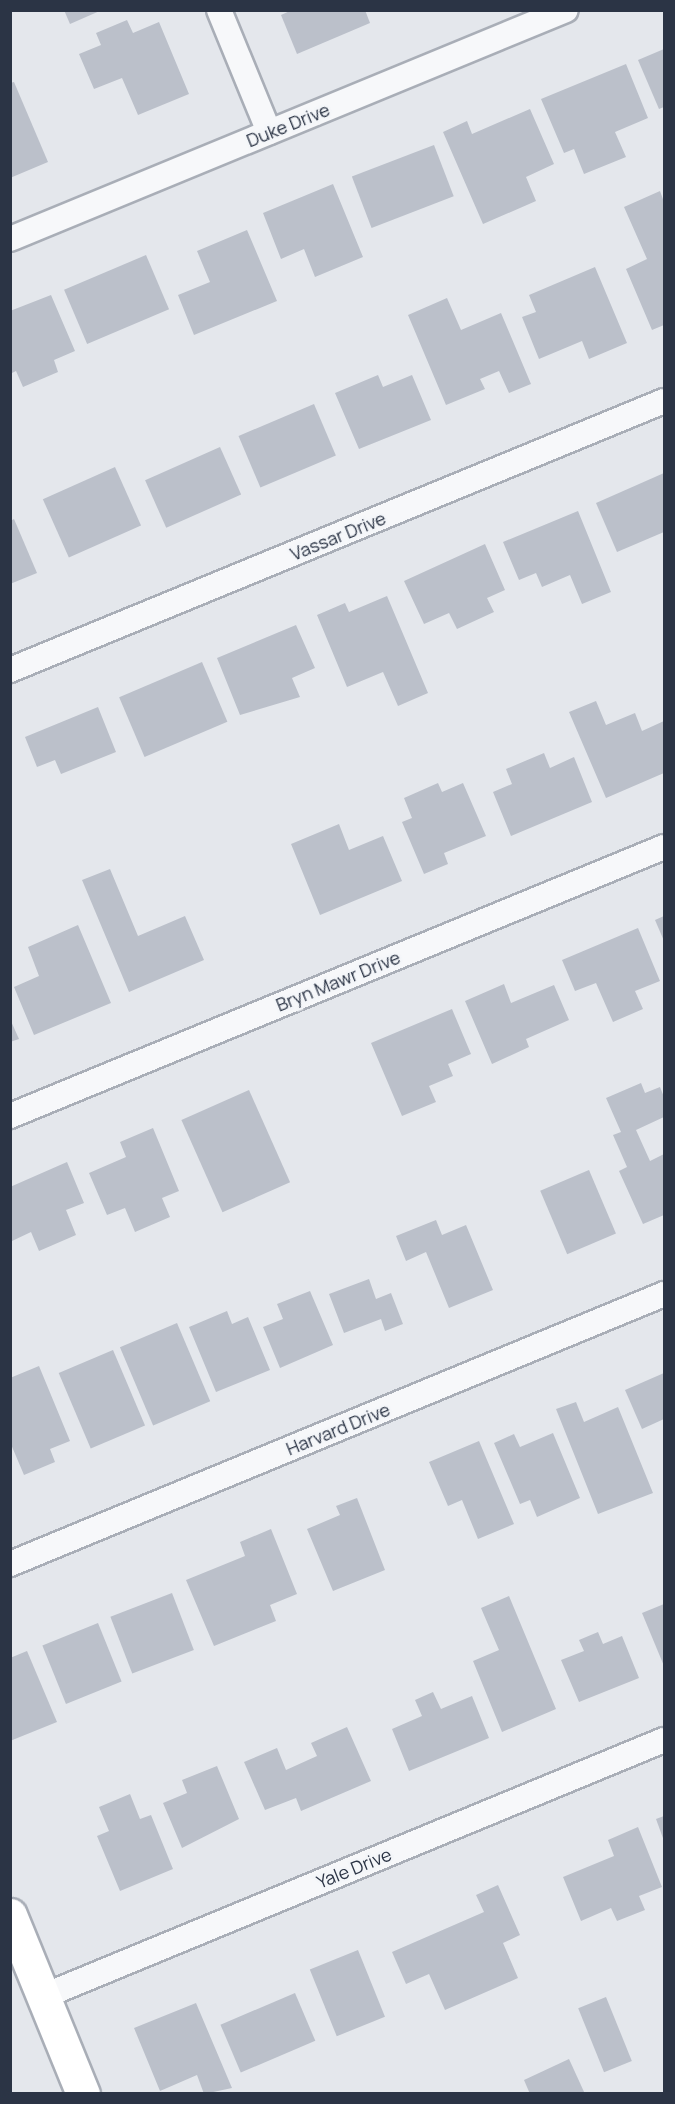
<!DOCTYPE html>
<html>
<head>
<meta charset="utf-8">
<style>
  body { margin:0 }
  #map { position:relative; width:675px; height:2104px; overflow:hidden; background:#e4e7ec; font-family:Manrope,sans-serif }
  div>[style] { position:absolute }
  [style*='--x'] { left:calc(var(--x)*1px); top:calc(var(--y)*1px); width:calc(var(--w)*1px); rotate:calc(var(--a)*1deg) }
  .building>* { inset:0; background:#bbc0ca; transform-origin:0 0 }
  .roads { filter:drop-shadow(2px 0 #a9aeb7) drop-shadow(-2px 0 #a9aeb7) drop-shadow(0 2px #a9aeb7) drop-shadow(0 -2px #a9aeb7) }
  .minor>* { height:24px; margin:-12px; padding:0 12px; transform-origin:12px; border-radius:12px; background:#f7f8fa }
  .secondary>* { height:33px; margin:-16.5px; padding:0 16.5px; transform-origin:16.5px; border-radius:16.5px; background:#fff }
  span { translate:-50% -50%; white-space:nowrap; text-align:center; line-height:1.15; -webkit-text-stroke:5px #f4f6f9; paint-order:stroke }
  .street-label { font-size:18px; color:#2b3445 }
  .frame { position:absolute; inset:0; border:12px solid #2b3445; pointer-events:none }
</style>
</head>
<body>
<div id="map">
  <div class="building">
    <div style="clip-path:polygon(64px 10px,102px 10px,70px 24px)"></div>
    <div style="clip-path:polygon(292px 10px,365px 10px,370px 23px,297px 54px,281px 15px)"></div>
    <div style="clip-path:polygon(127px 20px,133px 33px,159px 22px,189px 94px,138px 115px,122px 78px,94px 89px,79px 54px,101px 45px,96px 33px)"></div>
    <div style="clip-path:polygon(664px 49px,664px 107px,659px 109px,638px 60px)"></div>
    <div style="clip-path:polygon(626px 64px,648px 118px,615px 132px,626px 157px,584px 174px,574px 149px,564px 153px,541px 99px)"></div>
    <div style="clip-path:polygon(14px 82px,48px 162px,10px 178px,10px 83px)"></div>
    <div style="clip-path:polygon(530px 109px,554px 164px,526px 177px,536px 201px,483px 224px,443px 132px,467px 121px,472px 134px)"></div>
    <div style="left:434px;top:145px;width:55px;height:88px;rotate:69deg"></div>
    <div style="clip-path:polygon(333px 184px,363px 257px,315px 277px,304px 249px,281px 259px,263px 213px)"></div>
    <div style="clip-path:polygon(660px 191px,664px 202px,664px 325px,652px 330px,626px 269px,647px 259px,624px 207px)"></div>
    <div style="clip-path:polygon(247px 230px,277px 301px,194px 335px,178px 295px,210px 282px,197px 251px)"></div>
    <div style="left:146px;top:255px;width:59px;height:89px;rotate:67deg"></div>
    <div style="clip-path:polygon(595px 267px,627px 343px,589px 359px,582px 341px,539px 359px,522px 317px,536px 312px,529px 295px)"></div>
    <div style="clip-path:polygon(51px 295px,75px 351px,54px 360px,58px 372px,23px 387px,16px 371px,10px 374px,10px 311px)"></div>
    <div style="clip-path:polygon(447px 298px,461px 330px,501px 313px,531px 384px,509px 393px,499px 371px,480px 379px,485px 389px,446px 405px,408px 315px)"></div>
    <div style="clip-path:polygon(378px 375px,383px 387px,412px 375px,431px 420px,359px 449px,335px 393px)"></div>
    <div style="left:314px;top:404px;width:56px;height:82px;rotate:67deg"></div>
    <div style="left:220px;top:447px;width:52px;height:82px;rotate:66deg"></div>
    <div style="left:115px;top:467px;width:64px;height:79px;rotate:66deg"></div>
    <div style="clip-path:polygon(664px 473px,664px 532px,617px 552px,596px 503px)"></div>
    <div style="clip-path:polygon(578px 511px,611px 592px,582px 604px,570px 575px,542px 587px,536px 573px,519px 580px,503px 542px)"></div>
    <div style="clip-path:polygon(14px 519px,37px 573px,10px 584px,10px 521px)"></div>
    <div style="clip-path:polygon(485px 544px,505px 590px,487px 598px,494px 612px,457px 629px,449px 613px,424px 624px,404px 581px)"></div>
    <div style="clip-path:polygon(387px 596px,428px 693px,398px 706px,383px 672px,347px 687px,317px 615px,345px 603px,349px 612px)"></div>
    <div style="clip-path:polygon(296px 625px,315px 668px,292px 678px,300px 697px,240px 715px,217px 658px)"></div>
    <div style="left:202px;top:662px;width:65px;height:90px;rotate:67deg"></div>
    <div style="clip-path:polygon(596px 701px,606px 725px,635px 713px,642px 731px,664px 721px,664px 773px,606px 798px,569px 712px)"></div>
    <div style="clip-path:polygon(98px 707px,116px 752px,61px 774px,55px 760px,37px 767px,25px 737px)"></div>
    <div style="clip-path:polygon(544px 753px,550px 768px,574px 757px,592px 802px,511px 836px,493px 792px,512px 784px,506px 769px)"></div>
    <div style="clip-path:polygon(438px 783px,442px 792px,463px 783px,486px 836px,444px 853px,448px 864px,424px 874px,402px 822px,412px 818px,404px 798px)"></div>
    <div style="clip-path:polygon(339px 824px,349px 850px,383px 836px,402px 881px,320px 915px,291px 844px)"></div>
    <div style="clip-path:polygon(110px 869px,138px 936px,185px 916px,204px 960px,129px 992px,82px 880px)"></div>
    <div style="clip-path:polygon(664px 916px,664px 941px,655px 920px)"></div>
    <div style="clip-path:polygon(78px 925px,111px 1003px,34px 1035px,14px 987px,39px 976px,28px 947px)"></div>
    <div style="clip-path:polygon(638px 928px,660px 981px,635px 991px,643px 1009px,613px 1022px,596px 983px,575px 991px,562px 960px)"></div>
    <div style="clip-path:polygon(504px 984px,511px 1003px,554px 985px,569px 1020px,526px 1039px,529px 1047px,492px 1064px,465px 1001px)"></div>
    <div style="clip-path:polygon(452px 1009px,471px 1054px,448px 1064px,453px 1076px,429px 1086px,436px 1102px,402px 1116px,371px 1043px)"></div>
    <div style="clip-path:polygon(10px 1019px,19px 1039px,10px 1042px)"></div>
    <div style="clip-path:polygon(641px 1083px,645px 1093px,660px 1087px,664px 1097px,664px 1117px,636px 1130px,650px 1161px,664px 1154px,664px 1215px,643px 1224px,619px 1171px,627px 1167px,613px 1135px,621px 1132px,606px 1098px)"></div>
    <div style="left:249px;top:1090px;width:101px;height:74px;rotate:66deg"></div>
    <div style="clip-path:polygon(153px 1128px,179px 1191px,162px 1198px,170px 1217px,135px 1232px,125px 1208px,107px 1215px,89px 1173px,126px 1157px,120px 1142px)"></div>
    <div style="clip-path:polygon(67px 1162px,84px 1203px,66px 1210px,76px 1235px,39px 1251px,31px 1232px,12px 1241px,10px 1187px)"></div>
    <div style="left:589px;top:1170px;width:69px;height:53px;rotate:67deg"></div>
    <div style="clip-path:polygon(436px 1220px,442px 1235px,466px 1225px,493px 1290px,449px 1308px,426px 1252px,406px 1261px,396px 1236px)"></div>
    <div style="clip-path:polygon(369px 1279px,376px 1299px,391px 1293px,403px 1324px,385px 1331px,381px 1319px,344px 1333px,329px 1294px)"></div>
    <div style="clip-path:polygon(310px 1291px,333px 1345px,280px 1368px,263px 1327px,283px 1319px,277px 1304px)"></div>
    <div style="clip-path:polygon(227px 1311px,232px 1324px,248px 1317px,270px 1370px,216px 1392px,189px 1327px)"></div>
    <div style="left:177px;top:1323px;width:85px;height:62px;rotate:67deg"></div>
    <div style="left:113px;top:1350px;width:82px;height:59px;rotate:67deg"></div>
    <div style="clip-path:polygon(39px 1366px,70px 1441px,50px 1449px,55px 1462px,24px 1475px,10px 1442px,10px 1378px)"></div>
    <div style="clip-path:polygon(664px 1373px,664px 1419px,642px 1429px,625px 1390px)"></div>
    <div style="clip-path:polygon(576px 1402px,584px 1422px,618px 1407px,653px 1493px,598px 1514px,556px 1409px)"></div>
    <div style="clip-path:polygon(553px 1433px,580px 1498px,537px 1517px,530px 1500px,520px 1504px,494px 1443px,514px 1434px,520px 1447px)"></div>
    <div style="clip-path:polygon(479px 1441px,514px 1524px,478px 1539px,462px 1500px,448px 1506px,429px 1462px)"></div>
    <div style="clip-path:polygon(357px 1498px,385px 1570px,333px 1591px,307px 1529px,340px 1515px,336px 1506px)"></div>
    <div style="clip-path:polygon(271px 1529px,297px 1594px,270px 1605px,276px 1621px,214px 1646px,186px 1580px,245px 1556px,240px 1542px)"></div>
    <div style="left:172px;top:1593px;width:61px;height:66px;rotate:69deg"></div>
    <div style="clip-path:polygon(509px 1596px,556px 1709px,502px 1732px,473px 1661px,499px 1650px,481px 1608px)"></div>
    <div style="clip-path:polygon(664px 1604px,664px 1666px,642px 1613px)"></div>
    <div style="left:98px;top:1623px;width:63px;height:60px;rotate:68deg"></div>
    <div style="clip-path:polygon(598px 1632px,603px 1644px,622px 1636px,639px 1678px,579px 1702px,561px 1660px,584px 1651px,579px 1640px)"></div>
    <div style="clip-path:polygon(27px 1651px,57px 1722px,10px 1741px,10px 1658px)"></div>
    <div style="clip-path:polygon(433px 1692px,441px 1709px,472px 1696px,489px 1738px,409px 1771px,392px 1729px,422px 1716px,415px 1700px)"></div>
    <div style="clip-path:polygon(347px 1727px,371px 1781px,301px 1811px,296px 1798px,265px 1810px,244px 1762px,277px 1748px,286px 1770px,317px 1756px,311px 1743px)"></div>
    <div style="clip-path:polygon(217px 1766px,239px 1819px,182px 1848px,163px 1803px,187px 1793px,182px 1780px)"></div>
    <div style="clip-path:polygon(130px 1794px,140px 1819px,151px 1815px,173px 1869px,120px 1891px,97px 1836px,109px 1831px,99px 1807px)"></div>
    <div style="clip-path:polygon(664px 1816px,664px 1841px,656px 1819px)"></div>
    <div style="clip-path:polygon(638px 1827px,662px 1887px,639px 1896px,645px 1910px,617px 1921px,611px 1908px,581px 1921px,563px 1877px,614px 1856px,608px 1840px)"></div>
    <div style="clip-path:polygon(498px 1885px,520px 1935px,503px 1943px,518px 1978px,445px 2010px,429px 1974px,406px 1984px,392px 1952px,484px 1912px,476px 1895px)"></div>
    <div style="left:358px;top:1950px;width:72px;height:52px;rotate:68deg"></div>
    <div style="left:295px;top:1993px;width:52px;height:81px;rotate:67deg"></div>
    <div style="left:606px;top:1997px;width:69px;height:30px;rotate:68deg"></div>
    <div style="clip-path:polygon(196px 2003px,232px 2088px,204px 2094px,197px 2075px,160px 2091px,134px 2028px)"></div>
    <div style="clip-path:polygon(569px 2059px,585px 2094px,530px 2094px,524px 2080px)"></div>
  </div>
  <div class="roads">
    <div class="minor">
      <div style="--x:219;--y:10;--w:132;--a:67.7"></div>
      <div style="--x:10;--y:239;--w:601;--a:-22.39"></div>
      <div style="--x:10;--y:670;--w:707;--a:-22.36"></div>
      <div style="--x:10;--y:1116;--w:707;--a:-22.36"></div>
      <div style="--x:10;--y:1564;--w:708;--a:-22.43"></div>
      <div style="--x:44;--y:1996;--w:671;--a:-22.44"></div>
    </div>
    <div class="secondary">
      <div style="--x:10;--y:1915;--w:193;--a:67.8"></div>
    </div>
  </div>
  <div class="street-label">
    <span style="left:288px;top:125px;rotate:-22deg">Duke Drive</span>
    <span style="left:338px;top:536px;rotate:-22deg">Vassar Drive</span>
    <span style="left:338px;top:981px;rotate:-22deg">Bryn Mawr Drive</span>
    <span style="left:338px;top:1429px;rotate:-22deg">Harvard Drive</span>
    <span style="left:354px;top:1868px;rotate:-22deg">Yale Drive</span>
  </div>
  <div class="frame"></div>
</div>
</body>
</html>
